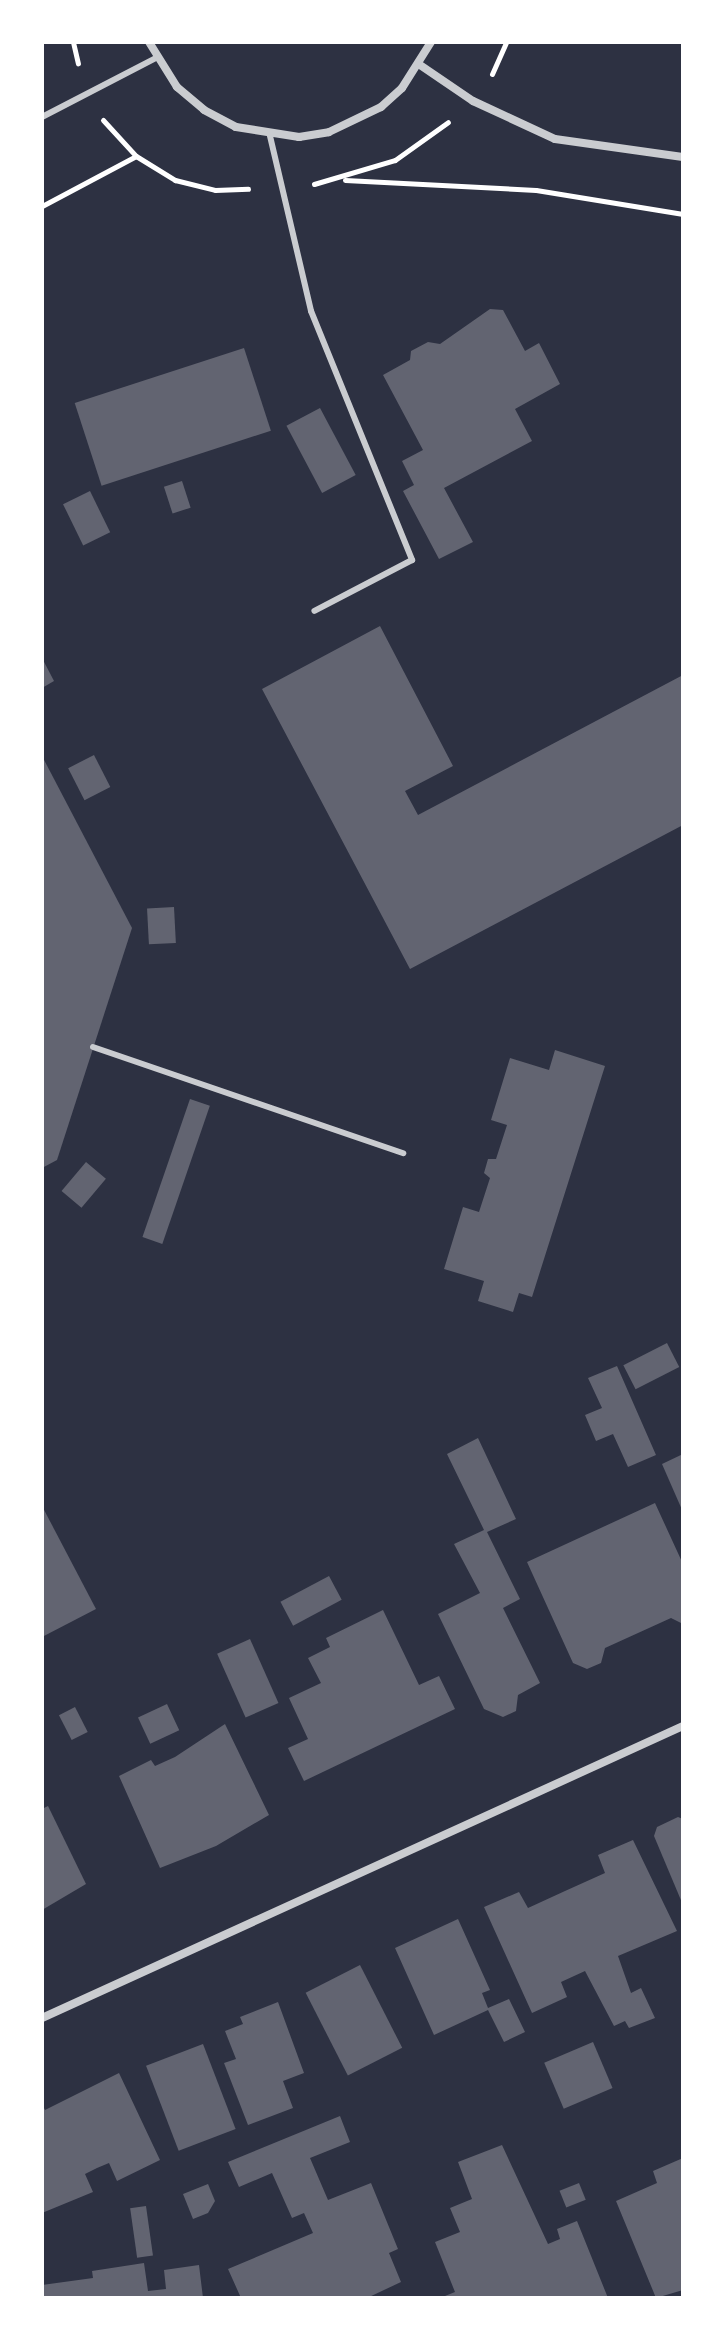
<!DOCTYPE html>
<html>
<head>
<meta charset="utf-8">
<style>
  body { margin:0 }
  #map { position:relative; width:725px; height:2340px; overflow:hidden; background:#2d3142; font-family:"Source Serif 4",serif }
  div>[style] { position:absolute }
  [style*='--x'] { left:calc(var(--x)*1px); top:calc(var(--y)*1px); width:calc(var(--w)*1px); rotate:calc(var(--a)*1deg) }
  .building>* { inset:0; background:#626471; transform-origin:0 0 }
  .path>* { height:5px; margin:-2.5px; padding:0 2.5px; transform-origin:2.5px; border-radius:2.5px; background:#fff }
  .service>* { height:6px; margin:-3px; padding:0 3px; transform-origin:3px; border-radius:3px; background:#caccd0 }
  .minor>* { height:8px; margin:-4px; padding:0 4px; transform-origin:4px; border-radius:4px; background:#caccd0 }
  span { translate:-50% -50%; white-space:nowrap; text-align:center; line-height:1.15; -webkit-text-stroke:6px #fff; paint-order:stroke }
  .frame { position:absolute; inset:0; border:44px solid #fff; pointer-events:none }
</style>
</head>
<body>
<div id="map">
  <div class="building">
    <div style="clip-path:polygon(490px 309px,503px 310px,525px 351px,539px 343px,560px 384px,515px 409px,532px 441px,444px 488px,473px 542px,439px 559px,403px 491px,414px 485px,402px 461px,423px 450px,383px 375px,410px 360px,411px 351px,428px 342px,440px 344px)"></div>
    <div style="left:244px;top:348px;width:87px;height:178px;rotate:72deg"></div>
    <div style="left:320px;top:408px;width:76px;height:38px;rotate:62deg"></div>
    <div style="left:182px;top:481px;width:28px;height:19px;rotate:72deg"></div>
    <div style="left:90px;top:491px;width:46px;height:30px;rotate:64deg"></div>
    <div style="clip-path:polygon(380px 626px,453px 766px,405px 791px,418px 815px,683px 675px,683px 825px,410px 969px,262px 689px)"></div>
    <div style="clip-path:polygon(42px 658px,54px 681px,42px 688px)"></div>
    <div style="left:94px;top:755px;width:36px;height:29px;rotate:63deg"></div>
    <div style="clip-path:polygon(42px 756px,132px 928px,57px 1160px,42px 1168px)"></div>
    <div style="left:174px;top:907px;width:36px;height:27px;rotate:87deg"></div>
    <div style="clip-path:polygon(555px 1050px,605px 1066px,532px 1297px,519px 1293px,513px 1312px,478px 1301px,484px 1281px,444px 1269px,463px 1207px,479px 1212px,490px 1178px,484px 1173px,488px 1159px,496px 1159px,507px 1125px,491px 1120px,510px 1058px,549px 1070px)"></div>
    <div style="left:190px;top:1099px;width:21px;height:146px;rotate:19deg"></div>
    <div style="left:86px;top:1162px;width:26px;height:38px;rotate:40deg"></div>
    <div style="left:667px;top:1343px;width:27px;height:49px;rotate:63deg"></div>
    <div style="clip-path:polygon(617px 1366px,656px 1455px,628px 1467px,613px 1434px,596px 1441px,585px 1415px,602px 1408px,588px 1378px)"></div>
    <div style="clip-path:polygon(478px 1438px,516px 1519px,487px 1532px,520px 1599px,503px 1608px,540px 1683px,518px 1695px,516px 1711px,503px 1717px,484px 1709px,438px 1614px,480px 1593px,454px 1544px,484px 1530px,447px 1454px)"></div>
    <div style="clip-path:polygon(683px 1454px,683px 1512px,662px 1464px)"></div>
    <div style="clip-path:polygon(655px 1503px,683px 1564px,683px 1624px,671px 1618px,605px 1648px,601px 1663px,587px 1669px,573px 1663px,527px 1562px)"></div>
    <div style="clip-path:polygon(42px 1506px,96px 1609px,42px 1637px)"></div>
    <div style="left:329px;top:1576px;width:27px;height:55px;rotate:62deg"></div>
    <div style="clip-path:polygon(383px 1610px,419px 1685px,439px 1676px,455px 1709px,304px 1781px,288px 1748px,308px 1739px,289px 1698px,321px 1683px,308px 1658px,330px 1647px,326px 1638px)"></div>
    <div style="left:250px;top:1639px;width:70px;height:36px;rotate:66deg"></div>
    <div style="left:167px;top:1704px;width:29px;height:32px;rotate:65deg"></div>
    <div style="left:75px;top:1707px;width:28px;height:18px;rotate:63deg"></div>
    <div style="clip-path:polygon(225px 1724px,269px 1815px,216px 1846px,160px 1868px,119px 1776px,151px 1760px,155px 1766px,175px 1757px)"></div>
    <div style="clip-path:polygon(48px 1806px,86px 1884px,42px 1910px,42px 1809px)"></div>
    <div style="clip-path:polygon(678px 1817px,683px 1819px,683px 1905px,654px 1836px,657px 1827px)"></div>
    <div style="clip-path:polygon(633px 1840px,677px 1931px,618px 1956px,631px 1993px,641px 1988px,655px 2018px,629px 2028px,625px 2021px,614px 2026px,585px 1971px,561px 1982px,567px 1997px,532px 2013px,484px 1907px,519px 1892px,528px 1908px,565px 1891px,605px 1873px,598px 1855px)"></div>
    <div style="clip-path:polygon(458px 1919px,490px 1990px,482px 1993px,488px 2008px,509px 1999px,525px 2032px,504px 2042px,488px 2010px,434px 2035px,395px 1948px)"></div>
    <div style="left:360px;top:1965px;width:93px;height:61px;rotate:63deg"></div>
    <div style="clip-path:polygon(278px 2002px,304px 2073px,283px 2081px,293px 2108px,248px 2125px,224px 2063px,236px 2059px,225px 2031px,243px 2024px,240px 2017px)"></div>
    <div style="left:593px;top:2042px;width:50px;height:53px;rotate:67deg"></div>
    <div style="left:203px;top:2044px;width:91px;height:61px;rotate:69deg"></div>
    <div style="clip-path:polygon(119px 2073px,160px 2160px,117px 2181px,109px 2163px,97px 2168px,85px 2174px,93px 2192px,42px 2213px,42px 2104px,45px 2110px)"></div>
    <div style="clip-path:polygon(340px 2116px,350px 2142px,310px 2158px,328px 2200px,371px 2183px,398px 2249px,389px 2253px,401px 2282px,367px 2298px,241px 2298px,228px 2269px,313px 2233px,304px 2213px,292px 2218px,272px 2173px,239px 2187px,228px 2162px)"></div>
    <div style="clip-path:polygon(502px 2145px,548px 2244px,560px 2239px,557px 2229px,577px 2221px,608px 2298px,440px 2298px,455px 2292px,435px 2242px,460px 2232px,450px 2208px,472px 2199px,458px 2162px)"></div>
    <div style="clip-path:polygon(683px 2158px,683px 2290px,656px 2298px,616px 2201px,657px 2183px,653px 2171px)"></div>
    <div style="left:579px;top:2183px;width:18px;height:21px;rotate:68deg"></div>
    <div style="clip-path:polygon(208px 2184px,215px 2201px,208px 2213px,193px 2219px,183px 2194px)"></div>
    <div style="left:146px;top:2206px;width:50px;height:16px;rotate:82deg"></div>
    <div style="clip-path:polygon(144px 2263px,148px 2291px,166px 2289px,164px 2270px,199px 2265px,203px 2298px,42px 2298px,42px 2285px,93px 2278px,92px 2271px)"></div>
  </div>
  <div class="path">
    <div style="--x:73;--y:42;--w:22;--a:77"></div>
    <div style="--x:492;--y:74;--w:35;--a:-66"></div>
    <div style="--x:103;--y:120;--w:49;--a:47.5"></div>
    <div style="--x:136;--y:156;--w:46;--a:31.6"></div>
    <div style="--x:175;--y:180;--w:41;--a:14"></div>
    <div style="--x:215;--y:190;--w:33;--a:-2"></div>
    <div style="--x:345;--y:180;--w:191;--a:3"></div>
    <div style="--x:536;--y:190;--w:149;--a:9.3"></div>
    <div style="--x:314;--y:184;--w:84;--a:-16.5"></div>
    <div style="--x:395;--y:160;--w:65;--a:-35.6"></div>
    <div style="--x:42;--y:206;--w:106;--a:-28"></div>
  </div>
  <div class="service">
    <div style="--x:42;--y:117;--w:128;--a:-27.4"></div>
    <div style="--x:270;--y:136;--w:180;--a:76.8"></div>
    <div style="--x:311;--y:311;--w:269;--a:67.9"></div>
    <div style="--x:412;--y:560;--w:110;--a:152.5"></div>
    <div style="--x:93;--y:1047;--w:328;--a:18.9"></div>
  </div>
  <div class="minor">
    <div style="--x:149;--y:42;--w:53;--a:58.1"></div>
    <div style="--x:177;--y:87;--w:35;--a:40"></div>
    <div style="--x:204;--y:110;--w:36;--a:28"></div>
    <div style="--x:236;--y:127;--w:64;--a:9"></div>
    <div style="--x:299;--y:137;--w:30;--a:-9"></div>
    <div style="--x:329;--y:132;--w:58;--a:-25.7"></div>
    <div style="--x:381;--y:107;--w:28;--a:-42"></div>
    <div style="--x:402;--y:88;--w:54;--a:-57.8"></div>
    <div style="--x:420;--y:65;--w:64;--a:34.2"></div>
    <div style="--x:473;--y:101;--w:90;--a:24.9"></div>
    <div style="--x:555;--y:139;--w:129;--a:8"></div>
    <div style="--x:42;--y:2018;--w:704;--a:-24.49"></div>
  </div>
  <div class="frame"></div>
</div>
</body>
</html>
